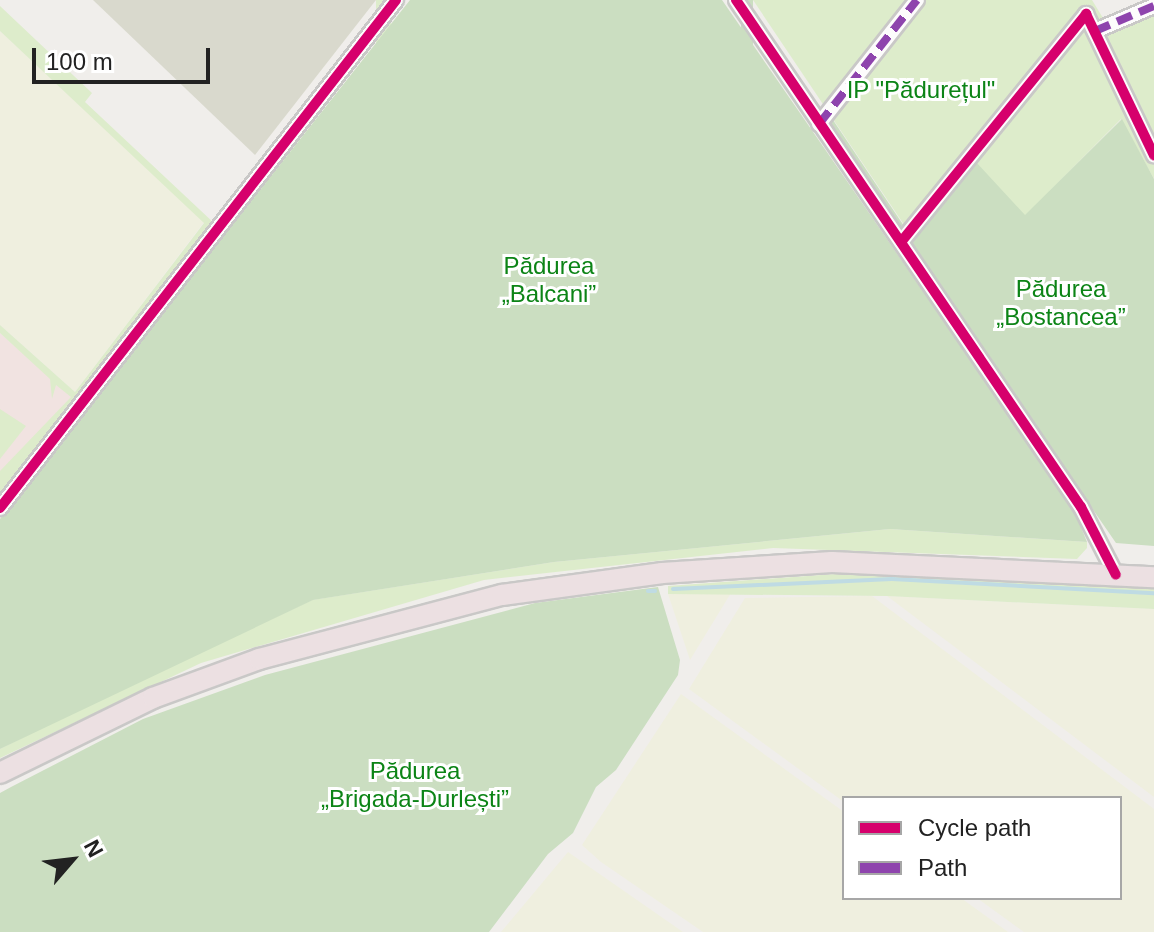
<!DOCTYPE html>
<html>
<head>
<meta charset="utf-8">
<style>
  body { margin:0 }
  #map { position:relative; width:1154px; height:932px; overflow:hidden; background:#f0eeeb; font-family:Arial,sans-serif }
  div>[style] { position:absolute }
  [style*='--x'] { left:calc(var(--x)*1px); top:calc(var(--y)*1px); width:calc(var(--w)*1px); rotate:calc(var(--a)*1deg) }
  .commercial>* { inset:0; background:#f1e3e1 }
  .construction>* { inset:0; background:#d9d9cd }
  .farmland>* { inset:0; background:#efefdf }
  .grass>* { inset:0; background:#ddeccb; transform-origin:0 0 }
  .forest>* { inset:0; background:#cbdec1; transform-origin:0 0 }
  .stream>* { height:4px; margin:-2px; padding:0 2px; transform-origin:2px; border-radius:2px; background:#bfdbe3 }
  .roads { filter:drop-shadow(2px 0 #c9c8c7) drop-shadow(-2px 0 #c9c8c7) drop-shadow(0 2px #c9c8c7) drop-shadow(0 -2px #c9c8c7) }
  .minor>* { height:14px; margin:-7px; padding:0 7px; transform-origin:7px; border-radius:7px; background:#fdfcfc }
  .highway>* { height:20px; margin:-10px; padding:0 10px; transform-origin:10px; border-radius:10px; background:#ece0e2 }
  .quiet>* { height:8px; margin-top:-4px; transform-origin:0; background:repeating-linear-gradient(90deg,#8e44ad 0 16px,transparent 0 24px) }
  .cycleway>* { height:10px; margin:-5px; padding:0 5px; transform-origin:5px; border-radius:5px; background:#d6006c }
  span { translate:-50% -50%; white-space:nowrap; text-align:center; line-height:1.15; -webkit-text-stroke:6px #fff; paint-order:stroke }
  .park-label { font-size:24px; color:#0c8416 }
  .legend { position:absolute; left:842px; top:796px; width:280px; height:104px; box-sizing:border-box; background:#fff; border:2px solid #a7a7a7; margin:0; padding:10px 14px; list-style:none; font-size:24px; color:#222 }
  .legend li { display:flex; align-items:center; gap:16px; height:40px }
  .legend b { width:40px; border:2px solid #a7a7a7 }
  .north { position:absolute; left:32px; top:820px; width:80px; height:80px; -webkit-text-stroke:6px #fff; paint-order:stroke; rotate:62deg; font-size:22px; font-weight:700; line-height:32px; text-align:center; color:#222 }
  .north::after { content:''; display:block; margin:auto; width:28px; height:36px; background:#222; clip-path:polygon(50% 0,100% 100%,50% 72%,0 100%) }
  .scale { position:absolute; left:32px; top:48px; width:178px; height:36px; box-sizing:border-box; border:4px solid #222; border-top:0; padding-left:10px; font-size:24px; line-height:28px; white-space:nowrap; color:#222; -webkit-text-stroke:6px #fff; paint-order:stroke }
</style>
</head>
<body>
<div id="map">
  <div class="commercial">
    <div style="clip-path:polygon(0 333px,72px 397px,0 486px)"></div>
  </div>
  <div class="construction">
    <div style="clip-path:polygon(93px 0,376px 0,255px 155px)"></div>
  </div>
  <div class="farmland">
    <div style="clip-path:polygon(0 31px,204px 222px,75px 392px,0 325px)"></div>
    <div style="clip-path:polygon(731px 593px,690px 660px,668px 594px)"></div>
    <div style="clip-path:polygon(872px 596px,1154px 809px,1154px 932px,1024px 932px,977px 898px,1120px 898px,1120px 798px,844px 802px,689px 689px,745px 598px)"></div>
    <div style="clip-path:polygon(887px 596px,1154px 609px,1154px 797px)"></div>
    <div style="clip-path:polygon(681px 694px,844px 812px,844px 898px,961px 898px,1008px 932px,703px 932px,601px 862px,582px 845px)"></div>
    <div style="clip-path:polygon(568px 852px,683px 932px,501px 932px)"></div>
  </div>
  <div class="grass">
    <div style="left:376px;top:0;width:15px;height:266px"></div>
    <div style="clip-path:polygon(753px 0,1092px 0,1103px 18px,1154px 0,1154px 179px,1121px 119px,1025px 216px,913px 238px)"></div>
    <div style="clip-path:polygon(0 6px,92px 93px,85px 102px,215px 224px,0 502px,0 471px,71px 397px,56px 385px,52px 399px,50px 379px,0 333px,0 325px,75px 392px,204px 223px,0 31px)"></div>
    <div style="clip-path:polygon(0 409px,26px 426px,0 459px)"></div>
    <div style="clip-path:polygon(890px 529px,1087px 542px,1087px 548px,1077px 559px,773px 548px,484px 580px,201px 663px,0 758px,0 749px,69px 714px,312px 600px,554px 562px)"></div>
    <div style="clip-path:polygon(849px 573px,1154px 589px,1154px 609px,887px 596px,668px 594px,668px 586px)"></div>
  </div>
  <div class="forest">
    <div style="clip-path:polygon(410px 0,722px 0,1074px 510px,1087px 542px,890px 529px,554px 562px,313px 600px,0 749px,0 519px)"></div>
    <div style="left:741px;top:0;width:12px;height:141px"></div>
    <div style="clip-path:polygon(831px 117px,906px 229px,902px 234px,825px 125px)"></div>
    <div style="clip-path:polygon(1122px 119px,1154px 179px,1154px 546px,1116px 543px,909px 243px,976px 162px,1025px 215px)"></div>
    <div style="clip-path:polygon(658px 587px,680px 660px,678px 675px,616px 770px,596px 787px,573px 833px,548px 854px,489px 932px,0 932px,0 793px,11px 787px,143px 719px,265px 675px,535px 603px)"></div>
  </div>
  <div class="stream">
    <div style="--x:673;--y:589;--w:219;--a:-2.6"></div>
    <div style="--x:892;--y:579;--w:262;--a:3.1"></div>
    <div style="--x:648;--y:591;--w:7;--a:0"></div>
  </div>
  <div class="roads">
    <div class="minor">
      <div style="--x:736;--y:0;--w:613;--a:55.77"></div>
      <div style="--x:1081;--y:507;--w:76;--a:62.8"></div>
      <div style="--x:1095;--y:31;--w:64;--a:-23"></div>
      <div style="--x:819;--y:124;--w:158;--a:-51.7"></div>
      <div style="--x:901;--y:242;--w:294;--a:-50.9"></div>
      <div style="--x:1086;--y:14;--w:157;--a:64.3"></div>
      <div style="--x:0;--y:508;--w:644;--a:-52.06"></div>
    </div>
    <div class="highway">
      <div style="--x:0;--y:773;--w:170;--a:-26.1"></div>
      <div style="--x:153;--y:698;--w:113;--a:-20.2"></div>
      <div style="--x:259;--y:659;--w:251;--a:-14.8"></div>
      <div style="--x:502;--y:595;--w:162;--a:-7.8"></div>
      <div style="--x:662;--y:573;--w:170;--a:-3.7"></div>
      <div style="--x:832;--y:562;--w:322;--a:2.7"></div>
    </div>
  </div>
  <div class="quiet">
    <div style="--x:1095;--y:31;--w:64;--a:-23"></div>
    <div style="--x:819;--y:124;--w:158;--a:-51.7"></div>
  </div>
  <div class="cycleway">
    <div style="--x:736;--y:0;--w:613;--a:55.77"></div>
    <div style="--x:1081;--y:507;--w:76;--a:62.8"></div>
    <div style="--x:901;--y:242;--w:294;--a:-50.9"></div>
    <div style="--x:1086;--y:14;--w:157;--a:64.3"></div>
    <div style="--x:0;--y:508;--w:644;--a:-52.06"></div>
  </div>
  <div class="park-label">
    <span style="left:921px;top:90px">IP "Pădurețul"</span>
    <span style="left:549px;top:280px">Pădurea<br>„Balcani”</span>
    <span style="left:1061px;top:303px">Pădurea<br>„Bostancea”</span>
    <span style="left:415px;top:785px">Pădurea<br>„Brigada-Durlești”</span>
  </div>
  <ul class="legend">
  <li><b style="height:10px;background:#d6006c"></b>Cycle path</li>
  <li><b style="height:10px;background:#8e44ad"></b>Path</li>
  </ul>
  <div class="north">N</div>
  <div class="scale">100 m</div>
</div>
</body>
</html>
